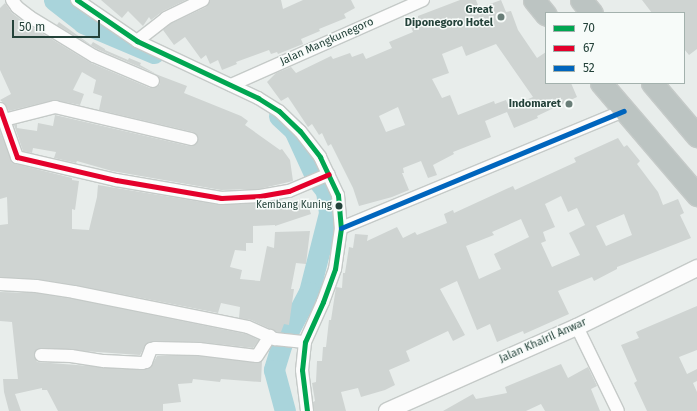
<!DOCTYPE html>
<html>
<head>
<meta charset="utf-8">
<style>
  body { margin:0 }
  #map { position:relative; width:697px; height:411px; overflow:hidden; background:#e8edeb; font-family:"Fira Sans",sans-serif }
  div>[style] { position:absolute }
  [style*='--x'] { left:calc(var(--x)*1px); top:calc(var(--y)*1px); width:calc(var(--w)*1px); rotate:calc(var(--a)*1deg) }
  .river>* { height:21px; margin:-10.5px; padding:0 10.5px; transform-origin:10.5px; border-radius:10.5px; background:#a9d4db }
  .building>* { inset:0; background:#cfd4d2 }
  .roads { filter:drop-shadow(1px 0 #c5cac8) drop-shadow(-1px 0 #c5cac8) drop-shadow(0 1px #c5cac8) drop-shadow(0 -1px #c5cac8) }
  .street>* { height:12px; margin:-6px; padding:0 6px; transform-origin:6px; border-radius:6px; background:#fcfcfc }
  .secondary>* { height:16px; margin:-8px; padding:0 8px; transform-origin:8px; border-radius:8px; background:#fcfcfc }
  .highway>* { height:21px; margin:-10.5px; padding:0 10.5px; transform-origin:10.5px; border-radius:10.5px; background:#bcc4c2 }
  .bus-1>* { height:5px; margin:-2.5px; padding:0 2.5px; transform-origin:2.5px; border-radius:2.5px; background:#00a651 }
  .bus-2>* { height:5px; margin:-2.5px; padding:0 2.5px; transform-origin:2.5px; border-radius:2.5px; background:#e4002b }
  .bus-3>* { height:5px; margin:-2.5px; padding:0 2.5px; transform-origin:2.5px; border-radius:2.5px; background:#0065bd }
  .dots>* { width:11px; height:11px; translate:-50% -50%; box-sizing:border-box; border:2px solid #f7fbf9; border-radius:50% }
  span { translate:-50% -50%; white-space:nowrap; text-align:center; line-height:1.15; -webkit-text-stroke:3px #f7fbf9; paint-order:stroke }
  .bus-label { font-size:10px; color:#24423a }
  .right { translate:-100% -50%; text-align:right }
  .poi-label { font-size:11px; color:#24423a; font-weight:700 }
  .street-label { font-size:11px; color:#24423a }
  .legend { position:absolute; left:545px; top:12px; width:140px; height:72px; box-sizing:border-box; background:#f7fbf9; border:1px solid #a3b1ad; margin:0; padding:5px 7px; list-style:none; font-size:12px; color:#24423a }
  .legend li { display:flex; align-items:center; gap:8px; height:20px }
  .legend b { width:20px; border:1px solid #a3b1ad }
  .scale { position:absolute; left:12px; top:20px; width:88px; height:18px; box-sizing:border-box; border:2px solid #24423a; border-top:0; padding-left:5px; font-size:12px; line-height:14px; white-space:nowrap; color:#24423a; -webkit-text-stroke:3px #f7fbf9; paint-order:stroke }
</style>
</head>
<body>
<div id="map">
  <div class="river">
    <div style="--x:54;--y:0;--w:37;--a:38"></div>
    <div style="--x:83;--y:23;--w:77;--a:22.9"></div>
    <div style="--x:279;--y:116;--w:21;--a:43"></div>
    <div style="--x:294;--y:130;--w:53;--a:65.4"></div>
    <div style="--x:316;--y:178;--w:16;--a:52"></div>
    <div style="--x:326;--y:191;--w:22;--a:82"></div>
    <div style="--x:329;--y:213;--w:81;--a:104.2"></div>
    <div style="--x:309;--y:292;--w:58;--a:117.9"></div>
    <div style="--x:282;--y:343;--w:28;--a:107"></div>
    <div style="--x:274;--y:370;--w:42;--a:75"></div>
  </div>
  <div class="building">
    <div style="clip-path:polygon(101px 0,186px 0,163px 11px,151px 20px,149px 17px,143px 26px,128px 11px,122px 18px)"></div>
    <div style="clip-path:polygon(210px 0,281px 0,283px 9px,303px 0,351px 0,355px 8px,344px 14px,346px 18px,319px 29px,320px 31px,301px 39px,303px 44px,278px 54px,277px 52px,271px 54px,269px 50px,236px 62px,237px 64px,222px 70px,218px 60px,210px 64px,206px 55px,201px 59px,185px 37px,174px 45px,163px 30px,170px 24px,206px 7px)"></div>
    <div style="clip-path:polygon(evenodd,460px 0,476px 0,479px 8px,501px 0,506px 12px,511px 11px,518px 30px,537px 58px,546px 52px,546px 83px,571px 83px,577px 97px,537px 116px,538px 118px,514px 128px,507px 112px,485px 121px,491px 137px,453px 152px,454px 154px,433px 165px,437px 175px,428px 178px,421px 161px,403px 168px,404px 173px,402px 173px,409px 190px,392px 197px,359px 206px,353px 188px,331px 144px,328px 146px,322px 133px,319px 135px,312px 124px,308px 127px,288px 97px,281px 101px,267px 82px,276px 73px,291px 67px,296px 73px,331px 56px,333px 59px,350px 53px,352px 57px,363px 53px,366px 59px,392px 48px,389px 42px,413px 32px,409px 22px,418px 18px,418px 16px,460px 0,496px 44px,533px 97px,509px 107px,506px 100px,495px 104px,494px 101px,458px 115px,450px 95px,442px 98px,432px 79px,449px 73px,442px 54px,462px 46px,466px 56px,496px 44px,460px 0,398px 107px,405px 125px,386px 132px,379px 116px,398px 107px)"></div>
    <div style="clip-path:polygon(642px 0,697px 0,697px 49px,689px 55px,684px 49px,684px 13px,652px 13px)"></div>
    <div style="clip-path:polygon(5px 3px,12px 13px,25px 23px,91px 63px,150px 88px,157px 87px,160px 84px,159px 77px,156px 74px,97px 49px,57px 25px,59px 22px,91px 45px,93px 42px,105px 49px,105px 50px,128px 60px,129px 58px,141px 63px,140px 65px,158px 75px,187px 86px,184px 93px,241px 116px,248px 121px,245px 125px,280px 150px,282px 149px,290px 160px,293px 181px,259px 189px,221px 190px,112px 171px,77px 161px,76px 163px,54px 158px,56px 152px,33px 148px,32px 153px,23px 151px,14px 125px,17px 124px,17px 128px,37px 131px,38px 123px,53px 126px,55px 115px,189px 146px,196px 144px,198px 137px,193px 132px,99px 110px,102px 96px,93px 93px,96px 80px,82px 72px,73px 90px,84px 94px,80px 105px,54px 100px,9px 111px,5px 104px,0 100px,11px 94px,0 70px,0 8px)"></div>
    <div style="clip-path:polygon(0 131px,12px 163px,72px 178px,72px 180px,79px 181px,75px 210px,72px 209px,72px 229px,89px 230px,97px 197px,98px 185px,220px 205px,260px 203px,279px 200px,283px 201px,283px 204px,295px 201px,296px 203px,306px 199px,311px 214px,275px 226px,275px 225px,253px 226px,253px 243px,246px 243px,246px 251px,235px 250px,230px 267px,242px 270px,240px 279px,260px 281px,267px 246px,274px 248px,275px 232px,310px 231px,306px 264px,296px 263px,291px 289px,294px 289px,289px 325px,284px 324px,281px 332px,277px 332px,251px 320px,239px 318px,240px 307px,221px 303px,218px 313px,75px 285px,37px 279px,0 277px,0 225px,8px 224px,7px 197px,0 199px)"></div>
    <div style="clip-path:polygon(evenodd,618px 138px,624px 147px,627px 145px,640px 161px,637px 164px,658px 192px,663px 205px,678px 199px,684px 213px,680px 215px,691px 238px,617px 267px,617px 269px,594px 281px,592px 277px,558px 291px,569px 314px,524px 334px,523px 331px,497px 342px,490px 324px,477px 330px,457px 281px,440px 289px,465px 335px,453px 341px,448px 331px,406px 351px,410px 361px,389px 370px,395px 385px,385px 390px,361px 397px,358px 388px,341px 392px,346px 411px,314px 411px,313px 402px,315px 401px,312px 383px,316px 382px,317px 361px,322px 361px,323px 347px,326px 347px,329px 320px,331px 320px,336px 287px,342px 288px,343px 273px,345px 273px,349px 247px,353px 248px,355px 234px,368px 235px,367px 241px,397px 227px,403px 238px,415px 232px,417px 235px,447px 223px,444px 214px,453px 210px,454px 213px,513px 186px,515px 190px,576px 162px,574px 158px,618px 138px,561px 196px,568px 212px,577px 208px,585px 225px,569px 233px,580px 255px,552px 267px,541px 243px,546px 241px,543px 232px,555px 227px,545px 204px,561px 196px,618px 138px,624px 214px,632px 235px,606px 246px,596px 226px,624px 214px,618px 138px,521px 219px,529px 237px,494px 254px,501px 269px,479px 279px,466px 246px,494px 235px,492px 232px,521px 219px)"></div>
    <div style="clip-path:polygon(0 292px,35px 293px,73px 299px,246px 334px,259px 340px,253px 348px,200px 342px,153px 341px,146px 344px,140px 355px,41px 348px,37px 349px,34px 354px,37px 362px,142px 370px,151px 367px,157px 356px,198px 356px,256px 363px,262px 361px,261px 382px,221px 379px,220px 382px,193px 379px,192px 383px,178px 384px,181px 402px,163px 404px,163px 411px,58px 411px,47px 390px,42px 390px,42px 388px,15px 394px,21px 411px,9px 411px,4px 392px,3px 379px,18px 379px,12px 322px,0 321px)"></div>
    <div style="clip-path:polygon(697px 306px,697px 350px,679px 357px,687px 374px,697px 369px,697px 381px,693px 383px,697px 392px,697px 411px,647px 411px,634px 383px,637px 381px,621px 345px,639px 338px,636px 332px)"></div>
    <div style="clip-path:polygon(561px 364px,568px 378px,588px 367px,597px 386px,591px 389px,600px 411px,545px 411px,541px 404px,526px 411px,443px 411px,473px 394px,476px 399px,507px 393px,505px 387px)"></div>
  </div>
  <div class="roads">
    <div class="street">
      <div style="--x:12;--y:0;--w:9;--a:54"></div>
      <div style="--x:17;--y:7;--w:16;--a:38"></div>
      <div style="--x:30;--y:17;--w:75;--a:31.4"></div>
      <div style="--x:94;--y:56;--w:64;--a:23"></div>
      <div style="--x:77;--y:0;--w:73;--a:34.3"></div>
      <div style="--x:137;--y:41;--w:134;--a:25.2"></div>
      <div style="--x:258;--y:98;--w:25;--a:32"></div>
      <div style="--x:279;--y:111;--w:29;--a:44"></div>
      <div style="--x:300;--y:131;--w:33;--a:52"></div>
      <div style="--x:320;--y:157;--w:42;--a:64.7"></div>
      <div style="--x:338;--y:195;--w:33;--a:85"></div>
      <div style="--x:341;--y:228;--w:41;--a:98.3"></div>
      <div style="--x:335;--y:269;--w:35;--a:110"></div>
      <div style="--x:323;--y:302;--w:44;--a:114.2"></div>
      <div style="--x:305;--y:342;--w:28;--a:96"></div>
      <div style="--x:302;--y:370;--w:41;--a:83"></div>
      <div style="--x:137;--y:41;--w:37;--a:-38"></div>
      <div style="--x:166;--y:18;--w:41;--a:-25.9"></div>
      <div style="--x:231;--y:85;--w:210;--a:-23.9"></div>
      <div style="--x:0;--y:109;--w:51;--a:70.5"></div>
      <div style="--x:17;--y:157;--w:102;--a:13.1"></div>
      <div style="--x:116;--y:180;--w:107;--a:9.7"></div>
      <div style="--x:221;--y:198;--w:39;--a:-3"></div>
      <div style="--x:260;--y:196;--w:29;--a:-10"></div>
      <div style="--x:289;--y:191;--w:43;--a:-23"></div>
      <div style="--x:4;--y:120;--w:53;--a:-14.3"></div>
      <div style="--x:55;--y:107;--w:140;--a:13.2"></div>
      <div style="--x:341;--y:228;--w:306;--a:-22.5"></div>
      <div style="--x:0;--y:284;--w:36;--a:3"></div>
      <div style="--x:36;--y:286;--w:38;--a:9"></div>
      <div style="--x:74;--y:292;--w:177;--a:11.4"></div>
      <div style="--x:248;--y:327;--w:30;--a:24"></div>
      <div style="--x:275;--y:339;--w:30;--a:6"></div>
      <div style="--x:577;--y:327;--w:93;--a:64"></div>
      <div style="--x:41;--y:355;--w:30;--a:2"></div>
      <div style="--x:71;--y:356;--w:33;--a:9"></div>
      <div style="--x:104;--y:361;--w:38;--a:3"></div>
      <div style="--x:142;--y:363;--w:4;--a:-14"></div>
      <div style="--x:146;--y:362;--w:14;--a:-69"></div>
      <div style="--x:151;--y:349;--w:4;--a:-14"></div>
      <div style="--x:155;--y:348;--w:44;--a:1.3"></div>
      <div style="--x:199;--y:349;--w:58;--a:6.9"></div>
      <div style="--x:257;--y:356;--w:24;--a:-57"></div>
    </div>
    <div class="secondary">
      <div style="--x:387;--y:411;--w:208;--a:-23.9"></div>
      <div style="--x:577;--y:327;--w:134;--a:-26.2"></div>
    </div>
    <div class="highway">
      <div style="--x:534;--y:0;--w:19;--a:51"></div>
      <div style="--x:581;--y:0;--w:17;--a:50"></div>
      <div style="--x:601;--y:83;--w:148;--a:49.4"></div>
      <div style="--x:652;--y:83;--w:70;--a:49.7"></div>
    </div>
  </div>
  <div class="bus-1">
    <div style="--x:77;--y:0;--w:73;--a:34.3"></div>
    <div style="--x:137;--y:41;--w:134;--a:25.2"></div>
    <div style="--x:258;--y:98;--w:25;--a:32"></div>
    <div style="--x:279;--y:111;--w:29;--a:44"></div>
    <div style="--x:300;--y:131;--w:33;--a:52"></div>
    <div style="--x:320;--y:157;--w:42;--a:64.7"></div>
    <div style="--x:338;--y:195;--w:33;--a:85"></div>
    <div style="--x:341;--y:228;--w:41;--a:98.3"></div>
    <div style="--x:335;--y:269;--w:35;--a:110"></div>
    <div style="--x:323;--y:302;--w:44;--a:114.2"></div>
    <div style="--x:305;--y:342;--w:28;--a:96"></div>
    <div style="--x:302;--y:370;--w:41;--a:83"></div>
  </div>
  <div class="bus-2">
    <div style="--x:0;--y:109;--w:51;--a:70.5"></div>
    <div style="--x:17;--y:157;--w:102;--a:13.1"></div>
    <div style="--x:116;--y:180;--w:107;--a:9.7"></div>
    <div style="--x:221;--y:198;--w:39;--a:-3"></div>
    <div style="--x:260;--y:196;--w:29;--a:-10"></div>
    <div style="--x:289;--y:191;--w:43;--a:-23"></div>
  </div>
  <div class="bus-3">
    <div style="--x:341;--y:228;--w:306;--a:-22.5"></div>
  </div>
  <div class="dots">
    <div style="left:501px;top:17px;background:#697e78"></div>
    <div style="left:569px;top:104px;background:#697e78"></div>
    <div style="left:339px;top:206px;background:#24423a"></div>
  </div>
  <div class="bus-label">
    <span class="right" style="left:332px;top:206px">Kembang Kuning</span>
  </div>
  <div class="poi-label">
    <span class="right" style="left:493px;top:17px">Great<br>Diponegoro Hotel</span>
    <span class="right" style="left:561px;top:104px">Indomaret</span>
  </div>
  <div class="street-label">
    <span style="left:327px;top:42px;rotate:-24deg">Jalan Mangkunegoro</span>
    <span style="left:543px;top:341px;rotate:-24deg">Jalan Khairil Anwar</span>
  </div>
  <ul class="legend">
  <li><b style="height:5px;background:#00a651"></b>70</li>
  <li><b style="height:5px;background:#e4002b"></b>67</li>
  <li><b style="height:5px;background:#0065bd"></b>52</li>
  </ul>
  <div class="scale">50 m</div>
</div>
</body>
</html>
